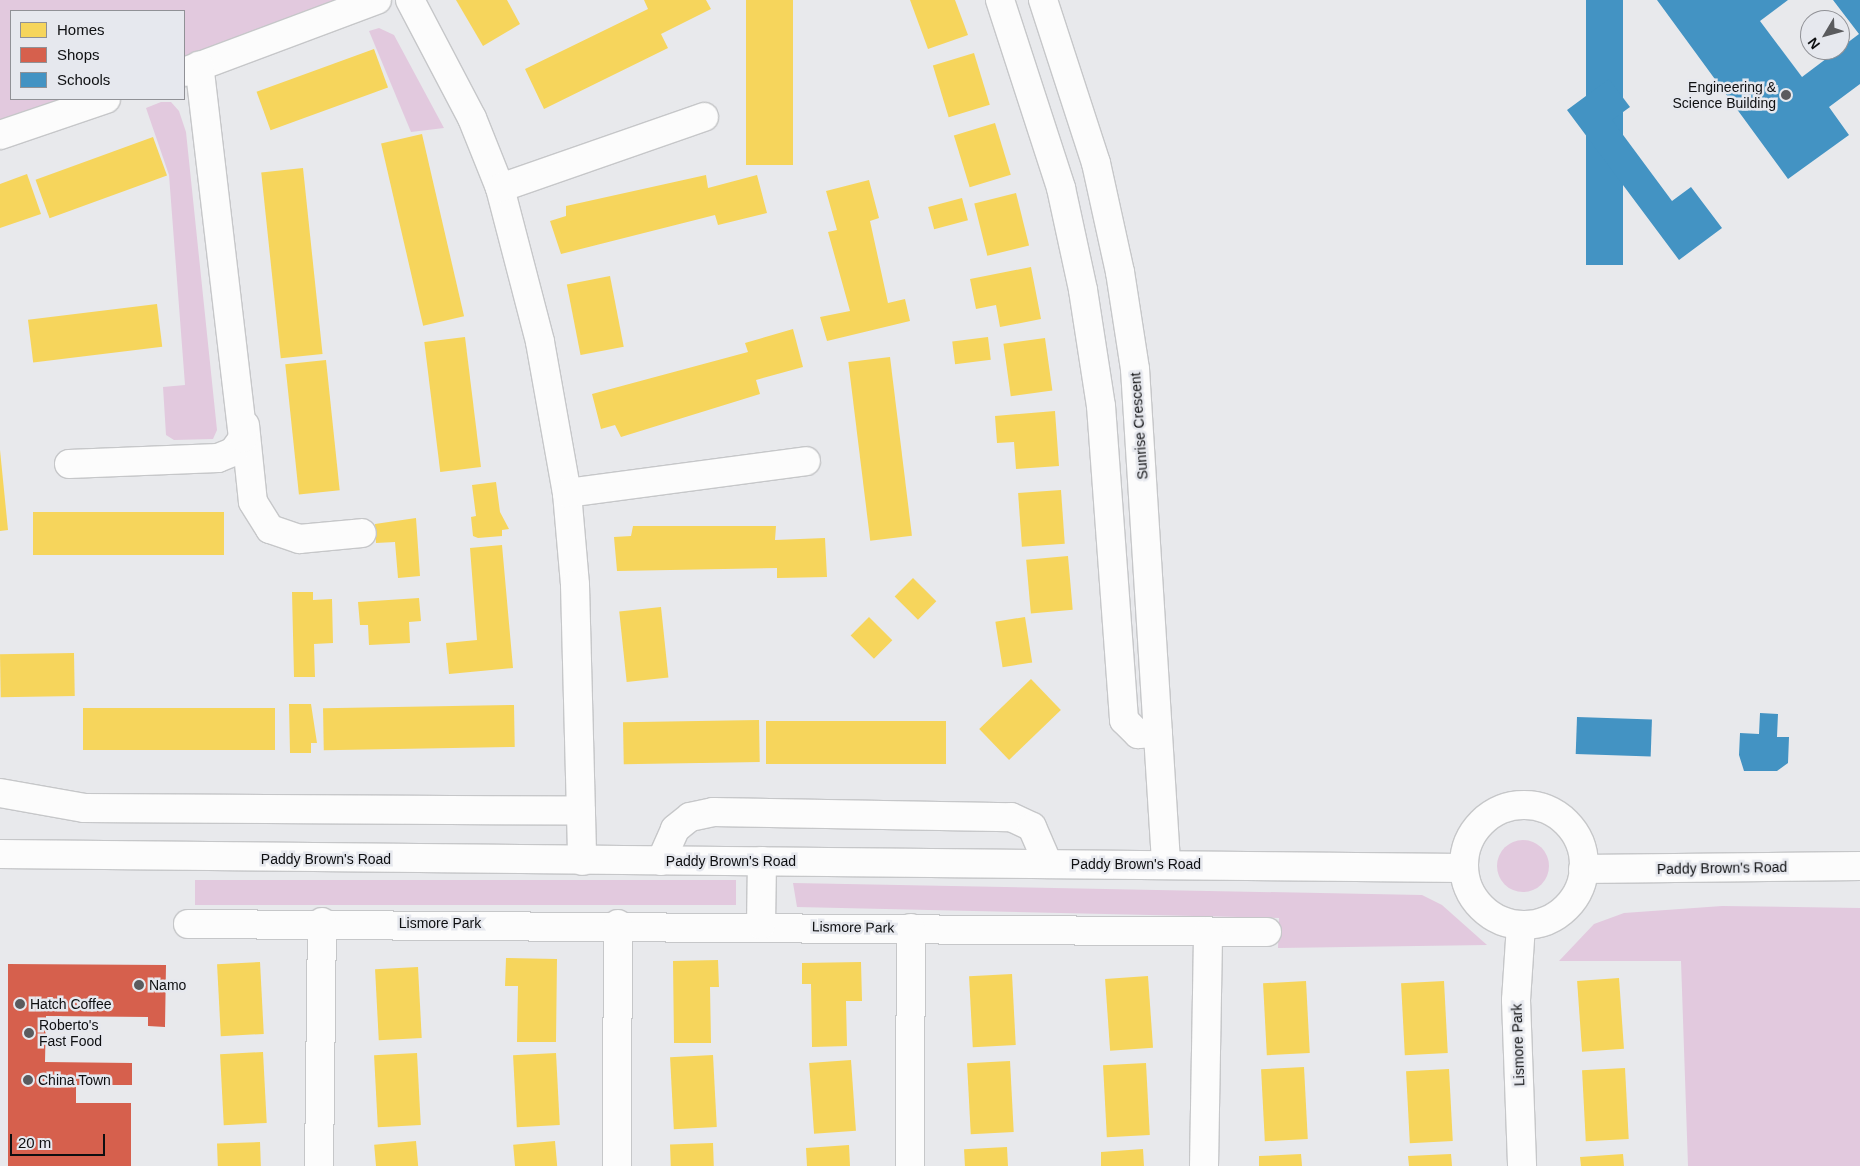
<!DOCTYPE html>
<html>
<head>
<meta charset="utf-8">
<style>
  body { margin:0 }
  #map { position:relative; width:1860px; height:1166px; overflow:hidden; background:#e8e9ec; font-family:Arial,sans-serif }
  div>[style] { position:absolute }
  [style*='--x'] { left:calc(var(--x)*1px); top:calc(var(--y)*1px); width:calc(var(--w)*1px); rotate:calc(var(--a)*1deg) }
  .green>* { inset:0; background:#e2c9de; transform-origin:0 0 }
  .round { border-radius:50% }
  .homes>* { inset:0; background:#f6d55c; transform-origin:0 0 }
  .shops>* { inset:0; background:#d6604d }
  .schools>* { inset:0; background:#4393c3; transform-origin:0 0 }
  .roads { filter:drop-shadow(1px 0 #c6c7c9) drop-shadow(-1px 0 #c6c7c9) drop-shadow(0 1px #c6c7c9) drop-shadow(0 -1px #c6c7c9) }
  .minor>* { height:28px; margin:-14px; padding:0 14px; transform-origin:14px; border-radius:14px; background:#fcfcfc }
  .tertiary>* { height:28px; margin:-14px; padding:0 14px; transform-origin:14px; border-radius:14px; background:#fcfcfc }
  .tertiary>.ring { margin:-14px; padding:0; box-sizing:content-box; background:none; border:28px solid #fcfcfc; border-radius:50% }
  .dots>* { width:14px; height:14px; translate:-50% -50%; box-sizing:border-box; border:2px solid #e6e8ee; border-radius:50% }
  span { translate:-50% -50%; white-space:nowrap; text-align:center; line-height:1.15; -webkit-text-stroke:5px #e6e8ee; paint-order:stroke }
  .poi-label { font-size:14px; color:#0e0f11 }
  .right { translate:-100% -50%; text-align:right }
  .left { translate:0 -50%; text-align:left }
  .street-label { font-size:14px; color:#0e0f11 }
  .legend { position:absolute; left:10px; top:10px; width:175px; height:90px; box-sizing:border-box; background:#e6e8ee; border:1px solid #909196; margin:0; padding:6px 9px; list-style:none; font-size:15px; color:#0e0f11 }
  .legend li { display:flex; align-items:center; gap:10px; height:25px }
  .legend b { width:25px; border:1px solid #909196 }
  .north { position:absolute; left:1800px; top:10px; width:50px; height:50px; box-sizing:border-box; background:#e6e8ee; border:1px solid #909196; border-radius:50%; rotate:233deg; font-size:14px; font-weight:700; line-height:20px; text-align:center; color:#0e0f11 }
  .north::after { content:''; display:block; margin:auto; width:18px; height:22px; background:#5a5b5e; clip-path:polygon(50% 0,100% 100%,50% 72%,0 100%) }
  .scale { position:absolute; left:10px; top:1134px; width:95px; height:22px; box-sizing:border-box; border:2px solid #0e0f11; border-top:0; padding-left:6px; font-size:15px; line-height:18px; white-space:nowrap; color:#0e0f11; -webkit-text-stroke:4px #e6e8ee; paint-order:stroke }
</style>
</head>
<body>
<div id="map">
  <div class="green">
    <div style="clip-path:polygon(0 0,357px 0,184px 63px,184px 11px,11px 11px,11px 99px,85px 99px,0 125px)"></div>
    <div style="clip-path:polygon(379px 28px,394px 35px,444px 128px,411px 132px,369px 31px)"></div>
    <div style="clip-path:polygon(161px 102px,171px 102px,179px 111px,186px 132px,217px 430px,213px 439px,174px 440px,166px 435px,163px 387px,185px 385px,169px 175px,146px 108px)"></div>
    <div class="round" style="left:1497px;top:840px;width:52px;height:52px"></div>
    <div style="left:195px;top:880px;width:541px;height:25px"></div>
    <div style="clip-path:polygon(793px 883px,1422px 895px,1442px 905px,1487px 945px,1278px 948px,1279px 918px,797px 907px)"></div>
    <div style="clip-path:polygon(1722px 906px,1860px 908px,1860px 1166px,1688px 1166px,1681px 961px,1559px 961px,1594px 924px,1624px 913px)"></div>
  </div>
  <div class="homes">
    <div style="clip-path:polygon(456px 0,507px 0,520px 24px,483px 46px)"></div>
    <div style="clip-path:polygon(644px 0,706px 0,711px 9px,661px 34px,668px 48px,544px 109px,525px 69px,648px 9px)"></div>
    <div style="left:746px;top:0;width:47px;height:165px"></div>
    <div style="clip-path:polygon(910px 0,955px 0,968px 35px,928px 49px)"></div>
    <div style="left:374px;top:49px;width:41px;height:125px;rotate:70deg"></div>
    <div style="left:974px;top:53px;width:54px;height:43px;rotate:73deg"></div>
    <div style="left:995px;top:123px;width:54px;height:43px;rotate:73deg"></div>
    <div style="left:422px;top:134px;width:187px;height:42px;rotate:77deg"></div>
    <div style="left:153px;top:137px;width:41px;height:125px;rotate:70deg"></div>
    <div style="left:303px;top:168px;width:187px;height:42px;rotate:84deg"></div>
    <div style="clip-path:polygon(27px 174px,41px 214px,0 228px,0 184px)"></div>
    <div style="clip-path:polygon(706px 175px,708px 188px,757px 175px,767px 213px,718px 225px,715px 215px,561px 254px,550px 221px,566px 216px,566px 206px)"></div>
    <div style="clip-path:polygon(869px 180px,879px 218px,870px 221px,888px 303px,905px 299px,910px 321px,827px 341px,820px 317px,850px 311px,828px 232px,837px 230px,826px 191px)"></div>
    <div style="left:1016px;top:193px;width:54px;height:43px;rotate:76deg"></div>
    <div style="left:962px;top:198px;width:23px;height:35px;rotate:75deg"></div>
    <div style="clip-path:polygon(1031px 267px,1041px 319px,1000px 327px,996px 305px,976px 309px,970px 279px)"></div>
    <div style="left:610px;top:276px;width:72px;height:44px;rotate:79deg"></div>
    <div style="left:157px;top:304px;width:43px;height:130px;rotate:83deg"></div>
    <div style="clip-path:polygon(793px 329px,803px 367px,756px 380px,760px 394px,621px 437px,615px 425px,601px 429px,592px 394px,748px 352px,745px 343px)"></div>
    <div style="left:465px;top:337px;width:131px;height:41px;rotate:83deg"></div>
    <div style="left:988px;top:337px;width:23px;height:36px;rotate:83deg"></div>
    <div style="left:1045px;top:338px;width:53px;height:42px;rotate:82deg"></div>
    <div style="left:890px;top:357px;width:180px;height:42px;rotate:83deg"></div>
    <div style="left:326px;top:360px;width:131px;height:41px;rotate:84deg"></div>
    <div style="clip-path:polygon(1055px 411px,1059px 466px,1016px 469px,1014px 442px,997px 443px,995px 416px)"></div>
    <div style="clip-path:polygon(0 450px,8px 530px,0 531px)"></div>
    <div style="clip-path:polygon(496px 482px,500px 512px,509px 529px,502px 530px,502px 536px,478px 538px,473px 536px,471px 517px,476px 516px,472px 485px)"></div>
    <div style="left:1061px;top:490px;width:54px;height:43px;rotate:86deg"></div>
    <div style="left:224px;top:512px;width:43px;height:191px;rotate:90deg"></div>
    <div style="clip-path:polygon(416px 518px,420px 576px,398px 578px,395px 542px,376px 543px,375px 524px)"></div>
    <div style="clip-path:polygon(633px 526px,776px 526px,775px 540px,825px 538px,827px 577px,777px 578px,777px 568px,617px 571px,614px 537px,631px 536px)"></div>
    <div style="clip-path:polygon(502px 545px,513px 668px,449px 674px,446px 643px,477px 640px,470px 548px)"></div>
    <div style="left:1068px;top:556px;width:54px;height:42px;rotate:85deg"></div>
    <div style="left:913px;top:578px;width:33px;height:26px;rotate:45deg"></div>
    <div style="clip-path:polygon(292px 592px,313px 592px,313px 600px,332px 599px,333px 643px,314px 644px,315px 677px,294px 677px)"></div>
    <div style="clip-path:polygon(419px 598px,421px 621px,409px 622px,410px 643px,369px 645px,368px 625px,360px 625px,358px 602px)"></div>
    <div style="left:661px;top:607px;width:71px;height:42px;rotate:84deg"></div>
    <div style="left:869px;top:617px;width:33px;height:26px;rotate:45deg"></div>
    <div style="left:1025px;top:617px;width:46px;height:30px;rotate:81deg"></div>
    <div style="left:74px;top:653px;width:43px;height:74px;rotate:89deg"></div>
    <div style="left:1031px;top:679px;width:43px;height:72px;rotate:46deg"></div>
    <div style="clip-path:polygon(289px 704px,311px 704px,317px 743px,311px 743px,311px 753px,290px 753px)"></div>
    <div style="left:514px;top:705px;width:42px;height:191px;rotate:89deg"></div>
    <div style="left:275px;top:708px;width:42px;height:192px;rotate:90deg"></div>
    <div style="left:759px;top:720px;width:42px;height:136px;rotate:89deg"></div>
    <div style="left:946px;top:721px;width:43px;height:180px;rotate:90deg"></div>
    <div style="clip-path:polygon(506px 958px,557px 959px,556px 1042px,517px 1042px,518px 986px,505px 986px)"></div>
    <div style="clip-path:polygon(718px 960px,719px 987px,710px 987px,711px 1043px,674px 1043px,673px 961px)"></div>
    <div style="left:260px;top:962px;width:72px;height:43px;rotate:87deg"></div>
    <div style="clip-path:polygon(861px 962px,862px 1001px,846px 1001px,847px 1046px,812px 1047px,811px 984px,802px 984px,802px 963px)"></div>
    <div style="left:418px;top:967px;width:71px;height:43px;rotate:87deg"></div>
    <div style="left:1012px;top:974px;width:71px;height:43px;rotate:87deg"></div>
    <div style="left:1148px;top:976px;width:72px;height:43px;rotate:86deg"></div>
    <div style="left:1619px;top:978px;width:71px;height:42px;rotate:86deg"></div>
    <div style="left:1306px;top:981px;width:72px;height:43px;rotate:87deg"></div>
    <div style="left:1444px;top:981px;width:72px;height:43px;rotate:87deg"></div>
    <div style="left:263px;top:1052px;width:71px;height:43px;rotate:87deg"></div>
    <div style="left:417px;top:1053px;width:72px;height:43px;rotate:87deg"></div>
    <div style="left:556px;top:1053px;width:72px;height:43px;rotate:87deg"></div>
    <div style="left:713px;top:1055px;width:72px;height:43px;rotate:87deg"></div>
    <div style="left:851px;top:1060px;width:71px;height:42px;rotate:86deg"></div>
    <div style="left:1010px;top:1061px;width:71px;height:43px;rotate:87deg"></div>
    <div style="left:1146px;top:1063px;width:72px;height:43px;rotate:87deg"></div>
    <div style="left:1304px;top:1067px;width:72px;height:43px;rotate:87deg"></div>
    <div style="left:1625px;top:1068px;width:71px;height:43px;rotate:87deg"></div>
    <div style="left:1449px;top:1069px;width:72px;height:43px;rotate:87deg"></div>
    <div style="left:416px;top:1141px;width:25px;height:42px;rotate:85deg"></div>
    <div style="left:555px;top:1141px;width:25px;height:42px;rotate:85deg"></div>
    <div style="left:260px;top:1142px;width:24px;height:43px;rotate:88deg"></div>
    <div style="left:713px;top:1143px;width:23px;height:43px;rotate:88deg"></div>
    <div style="clip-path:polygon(849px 1145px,850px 1166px,807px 1166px,806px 1148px)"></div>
    <div style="left:1007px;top:1147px;width:19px;height:43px;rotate:87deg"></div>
    <div style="clip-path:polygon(1143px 1149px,1144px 1166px,1101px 1166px,1101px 1152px)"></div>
    <div style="clip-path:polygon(1301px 1154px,1302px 1166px,1259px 1166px,1259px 1156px)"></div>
    <div style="clip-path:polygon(1451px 1154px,1452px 1166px,1409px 1166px,1408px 1156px)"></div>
    <div style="clip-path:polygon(1623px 1154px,1624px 1166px,1581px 1166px,1580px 1157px)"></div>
  </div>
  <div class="shops">
    <div style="clip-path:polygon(8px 964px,166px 965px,165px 1027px,148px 1026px,148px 1017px,46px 1016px,45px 1062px,132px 1063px,132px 1085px,76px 1085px,76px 1103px,131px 1103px,131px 1166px,8px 1166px)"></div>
  </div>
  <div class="schools">
    <div style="left:1586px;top:0;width:37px;height:265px"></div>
    <div style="clip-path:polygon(1657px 0,1788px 0,1760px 21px,1802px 77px,1859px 34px,1833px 0,1860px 0,1860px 84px,1829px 107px,1849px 135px,1788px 179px)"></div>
    <div style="clip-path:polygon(1609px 79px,1630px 107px,1612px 120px,1672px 201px,1691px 187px,1722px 228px,1679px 260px,1567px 110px)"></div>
    <div style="clip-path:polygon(1760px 713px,1778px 714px,1777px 737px,1789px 737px,1788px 763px,1777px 771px,1744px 771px,1739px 755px,1740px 733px,1759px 734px)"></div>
    <div style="left:1577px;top:717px;width:75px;height:37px;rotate:2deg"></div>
  </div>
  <div class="roads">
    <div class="minor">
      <div style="--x:410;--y:0;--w:133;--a:62.3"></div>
      <div style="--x:472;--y:118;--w:75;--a:68.2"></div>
      <div style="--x:500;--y:188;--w:159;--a:75.4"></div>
      <div style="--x:540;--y:342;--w:153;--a:79.9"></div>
      <div style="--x:567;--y:493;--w:92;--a:85"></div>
      <div style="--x:575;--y:585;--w:276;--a:88.5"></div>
      <div style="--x:1000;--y:0;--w:198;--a:72"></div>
      <div style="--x:1061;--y:188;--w:104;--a:77.8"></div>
      <div style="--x:1083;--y:290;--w:117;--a:81.2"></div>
      <div style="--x:1101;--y:406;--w:315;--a:85.8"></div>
      <div style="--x:1124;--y:720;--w:20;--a:45"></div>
      <div style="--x:1138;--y:734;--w:20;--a:-3"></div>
      <div style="--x:184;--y:72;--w:206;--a:-20.5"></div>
      <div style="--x:0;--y:135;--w:112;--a:-18.8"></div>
      <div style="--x:500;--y:188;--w:216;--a:-19.2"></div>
      <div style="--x:245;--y:425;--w:77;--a:84.1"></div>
      <div style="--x:253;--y:502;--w:32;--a:58"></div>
      <div style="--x:270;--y:529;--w:31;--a:19"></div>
      <div style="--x:299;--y:539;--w:63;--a:-5.4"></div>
      <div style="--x:69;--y:464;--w:149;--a:-2.3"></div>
      <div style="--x:218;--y:458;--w:16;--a:-22"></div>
      <div style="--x:233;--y:452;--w:17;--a:-54"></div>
      <div style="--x:243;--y:438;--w:375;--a:-96.7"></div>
      <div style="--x:567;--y:493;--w:241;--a:-7.6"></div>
      <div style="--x:0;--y:793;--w:85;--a:10.1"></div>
      <div style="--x:84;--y:808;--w:497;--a:0.3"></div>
      <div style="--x:661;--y:861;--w:35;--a:-66"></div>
      <div style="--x:675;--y:829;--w:19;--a:-39"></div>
      <div style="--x:690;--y:817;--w:24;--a:-12"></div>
      <div style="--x:713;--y:812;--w:298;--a:1"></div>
      <div style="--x:1011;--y:817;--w:23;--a:25"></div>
      <div style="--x:1032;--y:827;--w:40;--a:66.6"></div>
      <div style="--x:188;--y:924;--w:1079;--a:0.42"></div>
      <div style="--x:761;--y:925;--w:64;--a:-89.1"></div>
      <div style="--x:1521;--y:925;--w:75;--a:93.8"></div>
      <div style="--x:1516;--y:1000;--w:166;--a:87.9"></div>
      <div style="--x:319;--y:1166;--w:244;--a:-89.3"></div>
      <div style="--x:617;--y:1166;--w:242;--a:-89.8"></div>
      <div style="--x:910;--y:1166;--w:238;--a:-89.8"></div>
      <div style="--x:1204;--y:1166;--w:234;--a:-89"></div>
    </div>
    <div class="tertiary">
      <div style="--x:1043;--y:0;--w:171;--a:72"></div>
      <div style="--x:1096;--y:163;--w:112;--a:77.6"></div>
      <div style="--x:1120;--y:272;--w:98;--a:81.2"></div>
      <div style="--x:1135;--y:369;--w:495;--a:86.4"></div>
      <div class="ring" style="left:1464px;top:805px;width:92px;height:92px"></div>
      <div style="--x:0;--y:854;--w:1463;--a:0.55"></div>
      <div style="--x:1583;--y:869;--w:277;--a:-0.6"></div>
    </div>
  </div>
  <div class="dots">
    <div style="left:1786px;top:95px;background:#5a5b5e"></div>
    <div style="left:139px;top:985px;background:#5a5b5e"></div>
    <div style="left:20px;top:1004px;background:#5a5b5e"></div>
    <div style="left:29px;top:1033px;background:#5a5b5e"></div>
    <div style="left:28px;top:1080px;background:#5a5b5e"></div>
  </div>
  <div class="poi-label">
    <span class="right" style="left:1776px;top:95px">Engineering &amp;<br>Science Building</span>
    <span class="left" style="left:149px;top:985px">Namo</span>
    <span class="left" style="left:30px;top:1004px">Hatch Coffee</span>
    <span class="left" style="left:39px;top:1033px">Roberto's<br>Fast Food</span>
    <span class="left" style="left:38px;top:1080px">China Town</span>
  </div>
  <div class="street-label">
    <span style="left:1139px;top:426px;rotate:-94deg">Sunrise Crescent</span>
    <span style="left:326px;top:859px">Paddy Brown's Road</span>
    <span style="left:731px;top:861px">Paddy Brown's Road</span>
    <span style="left:1136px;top:864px">Paddy Brown's Road</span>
    <span style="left:1722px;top:868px;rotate:-1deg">Paddy Brown's Road</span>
    <span style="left:440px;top:923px">Lismore Park</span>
    <span style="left:853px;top:927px;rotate:1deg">Lismore Park</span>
    <span style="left:1518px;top:1045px;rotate:-92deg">Lismore Park</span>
  </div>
  <ul class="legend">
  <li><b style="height:14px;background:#f6d55c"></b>Homes</li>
  <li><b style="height:14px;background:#d6604d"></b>Shops</li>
  <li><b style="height:14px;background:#4393c3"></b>Schools</li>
  </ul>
  <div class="north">N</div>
  <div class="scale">20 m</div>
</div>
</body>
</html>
